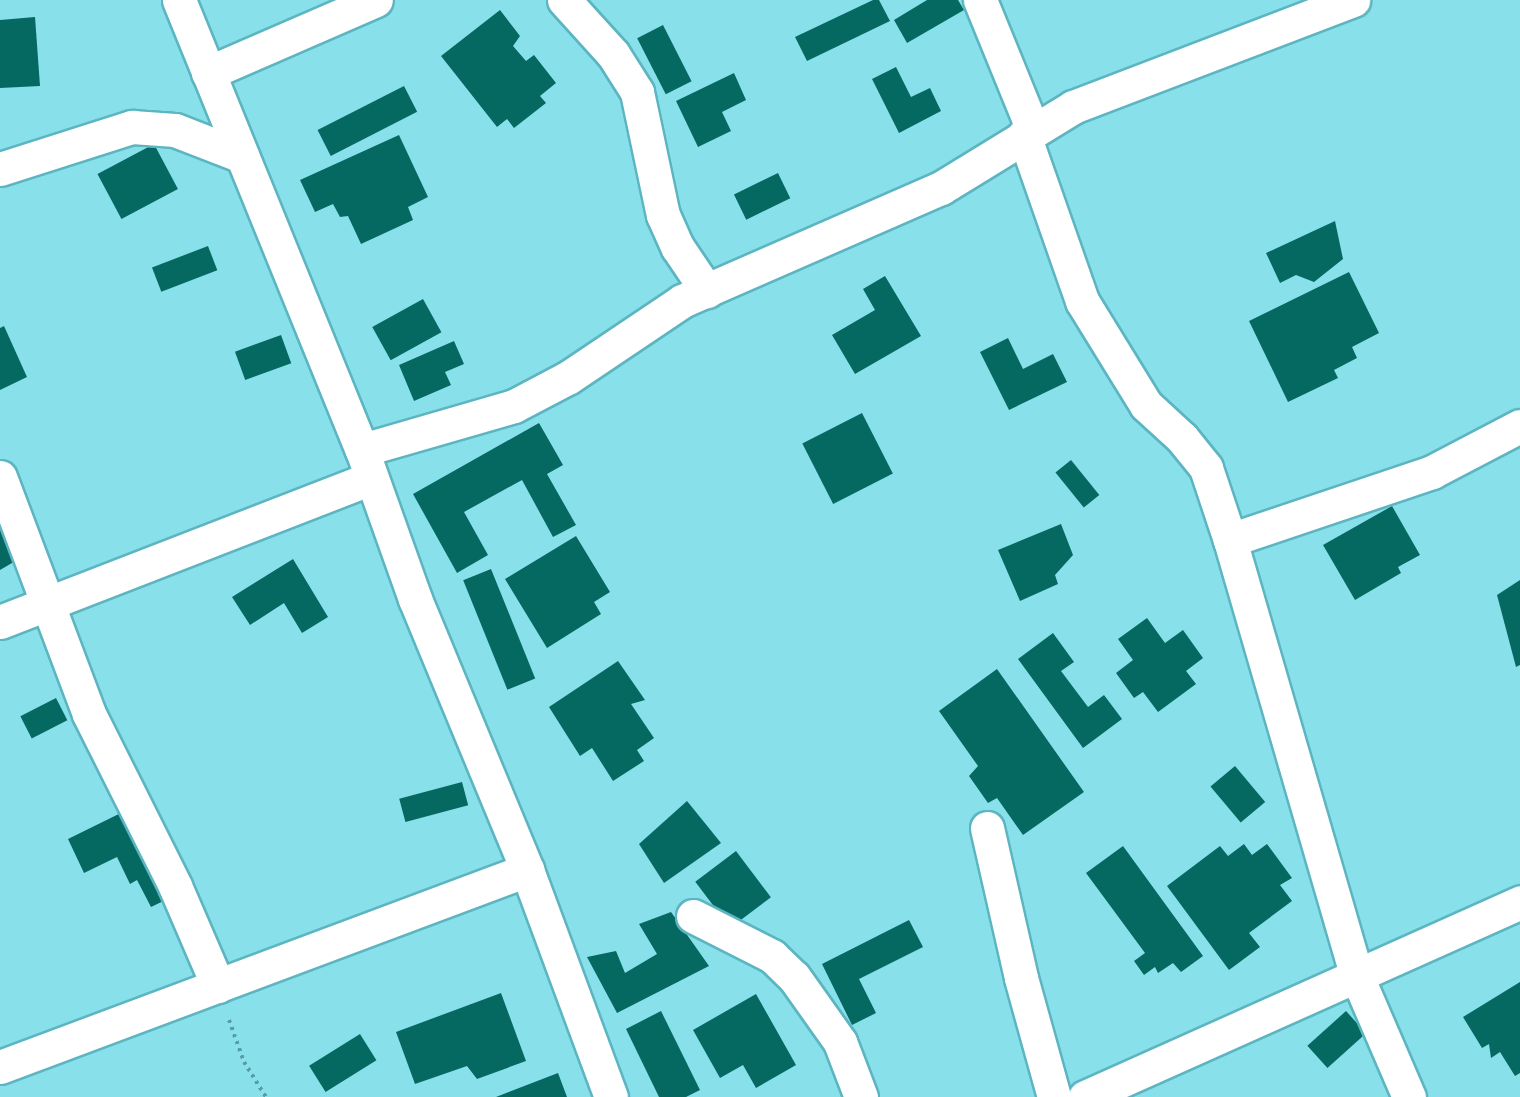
<!DOCTYPE html>
<html>
<head>
<meta charset="utf-8">
<style>
  body { margin:0 }
  #map { position:relative; width:1520px; height:1097px; overflow:hidden; background:#88e0eb; font-family:"Titillium Web",sans-serif }
  div>[style] { position:absolute }
  [style*='--x'] { left:calc(var(--x)*1px); top:calc(var(--y)*1px); width:calc(var(--w)*1px); rotate:calc(var(--a)*1deg) }
  .building>* { inset:0; background:#056961; transform-origin:0 0 }
  .path>* { height:4px; margin-top:-2px; transform-origin:0; background:repeating-linear-gradient(90deg,#579da6 0 3px,transparent 0 7.5px) }
  .roads { filter:drop-shadow(2px 0 #5cb5c0) drop-shadow(-2px 0 #5cb5c0) drop-shadow(0 2px #5cb5c0) drop-shadow(0 -2px #5cb5c0) }
  .minor>* { height:33px; margin:-16.5px; padding:0 16.5px; transform-origin:16.5px; border-radius:16.5px; background:#fff }
  span { translate:-50% -50%; white-space:nowrap; text-align:center; line-height:1.15; -webkit-text-stroke:6px #d0f9ff; paint-order:stroke }
</style>
</head>
<body>
<div id="map">
  <div class="building">
    <div style="clip-path:polygon(873px 0,879px 0,890px 21px,807px 61px,795px 37px)"></div>
    <div style="clip-path:polygon(927px 0,958px 0,964px 10px,907px 43px,894px 20px)"></div>
    <div style="clip-path:polygon(500px 10px,520px 36px,513px 46px,526px 61px,534px 55px,556px 83px,540px 96px,546px 103px,514px 128px,507px 119px,497px 127px,441px 56px)"></div>
    <div style="clip-path:polygon(35px 17px,40px 86px,0 88px,0 20px)"></div>
    <div style="left:663px;top:25px;width:63px;height:29px;rotate:63deg"></div>
    <div style="clip-path:polygon(896px 67px,911px 97px,930px 88px,941px 111px,899px 133px,872px 79px)"></div>
    <div style="clip-path:polygon(734px 73px,746px 100px,722px 112px,731px 131px,698px 147px,676px 101px)"></div>
    <div style="left:404px;top:86px;width:29px;height:97px;rotate:63deg"></div>
    <div style="clip-path:polygon(399px 135px,428px 197px,408px 207px,413px 220px,361px 244px,348px 216px,340px 217px,333px 204px,315px 212px,300px 180px)"></div>
    <div style="left:154px;top:144px;width:51px;height:64px;rotate:62deg"></div>
    <div style="left:778px;top:173px;width:28px;height:49px;rotate:64deg"></div>
    <div style="clip-path:polygon(1335px 221px,1343px 259px,1314px 282px,1296px 275px,1280px 283px,1266px 253px)"></div>
    <div style="left:208px;top:246px;width:26px;height:60px;rotate:69deg"></div>
    <div style="clip-path:polygon(1349px 272px,1379px 333px,1352px 347px,1357px 358px,1334px 370px,1338px 378px,1288px 402px,1249px 321px)"></div>
    <div style="clip-path:polygon(885px 276px,921px 336px,855px 374px,832px 335px,875px 310px,863px 289px)"></div>
    <div style="left:423px;top:299px;width:38px;height:58px;rotate:61deg"></div>
    <div style="clip-path:polygon(4px 326px,27px 377px,0 390px,0 328px)"></div>
    <div style="left:281px;top:335px;width:30px;height:49px;rotate:70deg"></div>
    <div style="clip-path:polygon(1008px 338px,1023px 369px,1053px 354px,1067px 382px,1009px 410px,980px 352px)"></div>
    <div style="clip-path:polygon(454px 341px,464px 364px,445px 372px,451px 385px,414px 401px,399px 365px)"></div>
    <div style="left:862px;top:413px;width:68px;height:67px;rotate:63deg"></div>
    <div style="clip-path:polygon(539px 423px,563px 465px,547px 474px,576px 525px,553px 537px,522px 480px,464px 512px,488px 555px,457px 573px,413px 494px)"></div>
    <div style="left:1071px;top:460px;width:45px;height:20px;rotate:51deg"></div>
    <div style="clip-path:polygon(1392px 506px,1420px 555px,1398px 567px,1401px 573px,1355px 600px,1323px 545px)"></div>
    <div style="clip-path:polygon(0 514px,24px 556px,0 570px)"></div>
    <div style="clip-path:polygon(1061px 524px,1073px 555px,1055px 575px,1058px 584px,1020px 601px,998px 550px)"></div>
    <div style="clip-path:polygon(576px 536px,610px 592px,594px 602px,601px 614px,547px 648px,505px 579px)"></div>
    <div style="clip-path:polygon(293px 559px,328px 617px,302px 633px,284px 603px,250px 625px,232px 597px)"></div>
    <div style="left:491px;top:569px;width:118px;height:30px;rotate:68deg"></div>
    <div style="clip-path:polygon(1520px 580px,1520px 665px,1516px 667px,1497px 595px)"></div>
    <div style="clip-path:polygon(1147px 618px,1165px 643px,1183px 630px,1203px 658px,1186px 671px,1196px 684px,1158px 712px,1143px 692px,1134px 698px,1116px 673px,1133px 660px,1118px 639px)"></div>
    <div style="clip-path:polygon(1053px 633px,1074px 662px,1061px 671px,1088px 707px,1104px 695px,1122px 719px,1083px 748px,1018px 659px)"></div>
    <div style="clip-path:polygon(618px 661px,645px 700px,631px 704px,654px 738px,637px 750px,644px 761px,613px 781px,592px 748px,580px 756px,549px 707px)"></div>
    <div style="clip-path:polygon(997px 669px,1084px 792px,1023px 835px,997px 798px,988px 803px,969px 776px,978px 766px,939px 711px)"></div>
    <div style="left:56px;top:698px;width:25px;height:40px;rotate:63deg"></div>
    <div style="left:1235px;top:766px;width:47px;height:32px;rotate:50deg"></div>
    <div style="left:462px;top:782px;width:24px;height:65px;rotate:75deg"></div>
    <div style="clip-path:polygon(687px 801px,721px 843px,664px 883px,639px 844px)"></div>
    <div style="clip-path:polygon(133px 807px,176px 895px,151px 907px,137px 880px,130px 884px,117px 857px,84px 873px,68px 839px)"></div>
    <div style="clip-path:polygon(1244px 844px,1252px 855px,1267px 844px,1292px 878px,1280px 885px,1292px 901px,1249px 933px,1260px 947px,1229px 970px,1167px 886px,1220px 846px,1228px 856px)"></div>
    <div style="clip-path:polygon(1123px 846px,1203px 956px,1181px 972px,1173px 963px,1158px 973px,1155px 967px,1144px 975px,1134px 961px,1145px 953px,1086px 873px)"></div>
    <div style="left:736px;top:851px;width:58px;height:51px;rotate:53deg"></div>
    <div style="clip-path:polygon(671px 912px,709px 966px,617px 1013px,587px 957px,616px 951px,625px 973px,657px 954px,639px 924px)"></div>
    <div style="clip-path:polygon(909px 920px,923px 947px,859px 979px,876px 1013px,852px 1025px,822px 964px)"></div>
    <div style="clip-path:polygon(1520px 982px,1520px 1073px,1515px 1076px,1500px 1052px,1491px 1058px,1489px 1044px,1482px 1048px,1463px 1017px)"></div>
    <div style="clip-path:polygon(501px 993px,526px 1061px,477px 1079px,467px 1066px,415px 1084px,396px 1032px)"></div>
    <div style="clip-path:polygon(756px 994px,796px 1065px,756px 1088px,743px 1065px,720px 1078px,693px 1030px)"></div>
    <div style="clip-path:polygon(661px 1011px,700px 1090px,686px 1097px,659px 1097px,626px 1029px)"></div>
    <div style="left:1346px;top:1011px;width:30px;height:52px;rotate:48deg"></div>
    <div style="left:360px;top:1034px;width:31px;height:60px;rotate:58deg"></div>
    <div style="clip-path:polygon(558px 1073px,567px 1097px,496px 1097px)"></div>
  </div>
  <div class="path">
    <div style="--x:229;--y:1020;--w:45;--a:70.3"></div>
    <div style="--x:244;--y:1062;--w:41;--a:57.8"></div>
  </div>
  <div class="roads">
    <div class="minor">
      <div style="--x:179;--y:0;--w:486;--a:67.9"></div>
      <div style="--x:362;--y:450;--w:158;--a:70.4"></div>
      <div style="--x:415;--y:599;--w:293;--a:67.5"></div>
      <div style="--x:527;--y:870;--w:242;--a:69.7"></div>
      <div style="--x:564;--y:0;--w:73;--a:47.8"></div>
      <div style="--x:613;--y:54;--w:45;--a:57.7"></div>
      <div style="--x:637;--y:92;--w:126;--a:78.1"></div>
      <div style="--x:663;--y:215;--w:36;--a:66"></div>
      <div style="--x:678;--y:248;--w:52;--a:56"></div>
      <div style="--x:980;--y:0;--w:140;--a:67.8"></div>
      <div style="--x:208;--y:73;--w:183;--a:-23.5"></div>
      <div style="--x:1024;--y:135;--w:176;--a:70.7"></div>
      <div style="--x:1082;--y:301;--w:122;--a:58.4"></div>
      <div style="--x:1146;--y:405;--w:49;--a:42.5"></div>
      <div style="--x:1182;--y:438;--w:38;--a:51"></div>
      <div style="--x:1206;--y:468;--w:76;--a:71.6"></div>
      <div style="--x:1230;--y:540;--w:452;--a:73.8"></div>
      <div style="--x:1356;--y:974;--w:134;--a:66.7"></div>
      <div style="--x:0;--y:169;--w:139;--a:-17.7"></div>
      <div style="--x:132;--y:127;--w:43;--a:4"></div>
      <div style="--x:175;--y:130;--w:72;--a:21.2"></div>
      <div style="--x:362;--y:450;--w:158;--a:-16.1"></div>
      <div style="--x:514;--y:406;--w:62;--a:-27.8"></div>
      <div style="--x:569;--y:377;--w:136;--a:-33.9"></div>
      <div style="--x:682;--y:301;--w:283;--a:-23.6"></div>
      <div style="--x:941;--y:188;--w:155;--a:-31.5"></div>
      <div style="--x:1073;--y:107;--w:300;--a:-20.9"></div>
      <div style="--x:0;--y:477;--w:253;--a:69.4"></div>
      <div style="--x:89;--y:714;--w:192;--a:63.4"></div>
      <div style="--x:175;--y:886;--w:109;--a:66.7"></div>
      <div style="--x:1230;--y:540;--w:213;--a:-18.6"></div>
      <div style="--x:1432;--y:472;--w:99;--a:-27.6"></div>
      <div style="--x:0;--y:622;--w:398;--a:-21.2"></div>
      <div style="--x:987;--y:828;--w:154;--a:77.2"></div>
      <div style="--x:1021;--y:978;--w:123;--a:74.5"></div>
      <div style="--x:693;--y:916;--w:89;--a:26.9"></div>
      <div style="--x:772;--y:956;--w:30;--a:44"></div>
      <div style="--x:794;--y:977;--w:80;--a:54.7"></div>
      <div style="--x:840;--y:1042;--w:59;--a:69.1"></div>
      <div style="--x:0;--y:1067;--w:563;--a:-20.5"></div>
      <div style="--x:1085;--y:1097;--w:477;--a:-24.1"></div>
    </div>
  </div>
</div>
</body>
</html>
